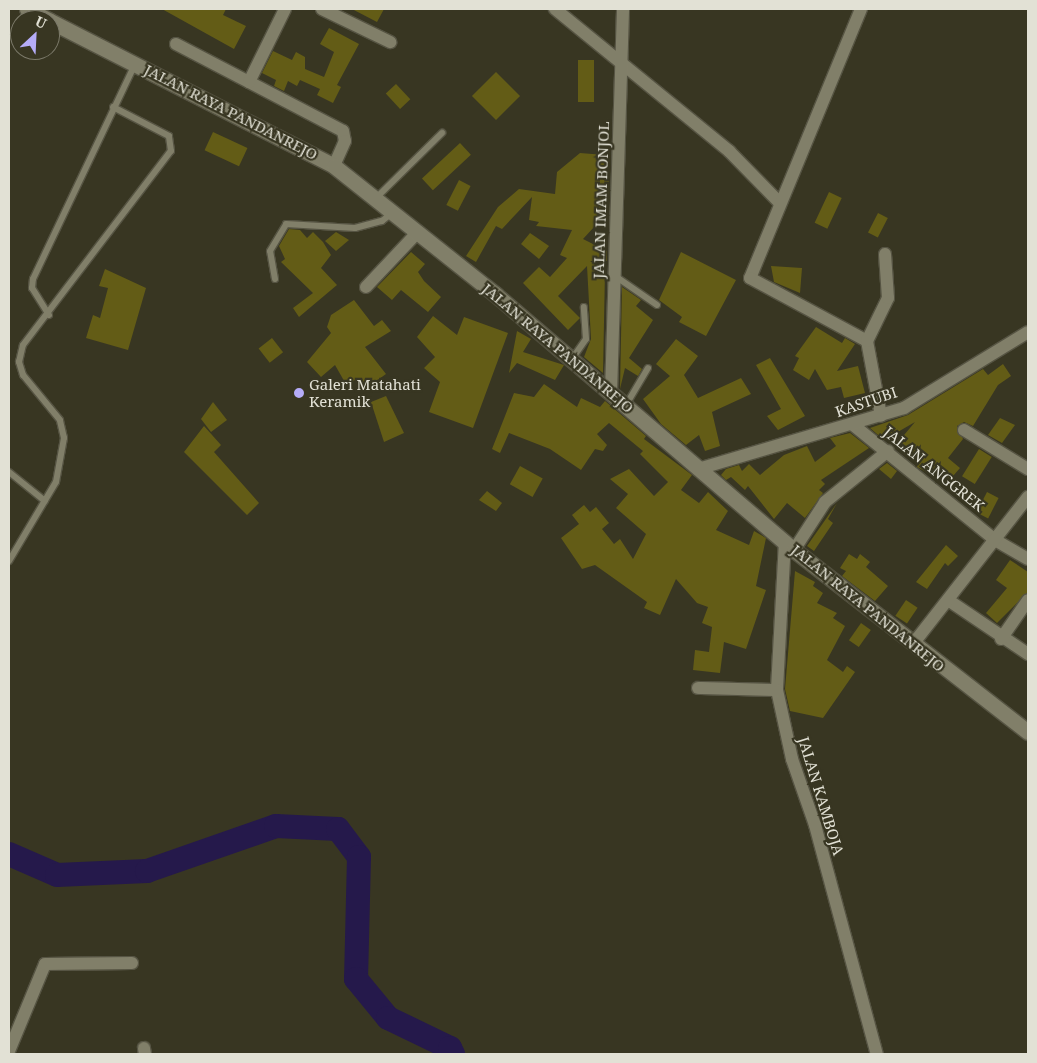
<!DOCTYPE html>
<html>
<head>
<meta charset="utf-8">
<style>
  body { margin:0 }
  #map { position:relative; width:1037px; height:1063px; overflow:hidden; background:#383622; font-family:"Noto Serif",serif }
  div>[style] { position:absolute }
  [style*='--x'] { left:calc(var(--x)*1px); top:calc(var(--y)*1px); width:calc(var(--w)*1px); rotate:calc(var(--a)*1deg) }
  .river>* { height:24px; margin:-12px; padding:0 12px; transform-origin:12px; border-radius:12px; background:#25194b }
  .building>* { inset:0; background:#635c16; transform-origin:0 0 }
  .roads { filter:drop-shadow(1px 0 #565443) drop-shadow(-1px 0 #565443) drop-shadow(0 1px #565443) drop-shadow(0 -1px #565443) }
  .service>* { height:6px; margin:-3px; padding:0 3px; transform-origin:3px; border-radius:3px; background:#817f69 }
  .minor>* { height:12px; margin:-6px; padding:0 6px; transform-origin:6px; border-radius:6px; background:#817f69 }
  .secondary>* { height:15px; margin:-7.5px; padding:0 7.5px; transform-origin:7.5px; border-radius:7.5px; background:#817f69 }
  .dots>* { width:14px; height:14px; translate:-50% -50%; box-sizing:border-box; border:2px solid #383622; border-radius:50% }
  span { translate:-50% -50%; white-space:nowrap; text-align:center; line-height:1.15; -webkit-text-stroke:4.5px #383622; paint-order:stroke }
  .street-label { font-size:15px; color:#e2e1d5 }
  .poi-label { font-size:15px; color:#e2e1d5 }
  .left { translate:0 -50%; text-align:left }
  .frame { position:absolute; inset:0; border:10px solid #e2e1d5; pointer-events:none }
  .north { position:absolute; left:10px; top:10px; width:50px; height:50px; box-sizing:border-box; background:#383622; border:1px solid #7c7a6a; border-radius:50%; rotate:25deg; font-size:14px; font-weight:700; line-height:20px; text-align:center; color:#e2e1d5 }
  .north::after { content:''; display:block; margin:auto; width:18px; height:22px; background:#b5acf8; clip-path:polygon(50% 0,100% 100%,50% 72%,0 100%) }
</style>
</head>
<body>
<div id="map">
  <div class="river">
    <div style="--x:9;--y:854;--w:52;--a:23.6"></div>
    <div style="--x:57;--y:875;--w:90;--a:-2.5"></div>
    <div style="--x:147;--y:871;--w:137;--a:-19.2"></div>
    <div style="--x:276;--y:826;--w:62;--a:2.8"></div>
    <div style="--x:338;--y:829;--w:35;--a:53"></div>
    <div style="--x:359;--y:857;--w:122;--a:91.4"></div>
    <div style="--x:356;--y:979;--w:50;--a:50.6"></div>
    <div style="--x:388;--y:1018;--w:69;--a:25.8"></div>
    <div style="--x:450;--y:1048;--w:7;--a:63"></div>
  </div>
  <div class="building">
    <div style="clip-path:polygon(162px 9px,226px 9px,223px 15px,246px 26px,234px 49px)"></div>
    <div style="clip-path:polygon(352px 9px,384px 9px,377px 22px)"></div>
    <div style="clip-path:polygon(329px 28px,359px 44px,337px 85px,341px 87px,333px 103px,317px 95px,320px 89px,300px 80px,297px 86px,288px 81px,284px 91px,274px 86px,276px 80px,262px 73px,273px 51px,292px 60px,296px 52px,305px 57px,305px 69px,324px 77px,334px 52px,320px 44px)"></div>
    <div style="left:578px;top:60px;width:16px;height:42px"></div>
    <div style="left:496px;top:72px;width:34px;height:34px;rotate:45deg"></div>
    <div style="left:396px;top:84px;width:21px;height:14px;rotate:47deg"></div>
    <div style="left:213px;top:132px;width:38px;height:20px;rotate:25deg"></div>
    <div style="left:460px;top:143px;width:16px;height:52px;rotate:47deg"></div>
    <div style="clip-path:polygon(580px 153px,605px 155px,603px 180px,609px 180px,607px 213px,583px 239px,607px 251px,607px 261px,590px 261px,605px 271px,603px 373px,584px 357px,591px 339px,587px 266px,558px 296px,580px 318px,568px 330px,523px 283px,539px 267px,550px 277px,567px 258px,560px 255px,572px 230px,536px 226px,539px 222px,529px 220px,532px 197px,502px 229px,496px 226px,476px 262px,466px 256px,498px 207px,519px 189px,555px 194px,557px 172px)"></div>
    <div style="left:459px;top:180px;width:13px;height:28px;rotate:27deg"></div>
    <div style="left:829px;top:192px;width:14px;height:34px;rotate:25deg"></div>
    <div style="left:878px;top:213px;width:11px;height:22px;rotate:27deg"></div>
    <div style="clip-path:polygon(289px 229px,300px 230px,307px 238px,313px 232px,323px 242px,331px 255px,321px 268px,337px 285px,299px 317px,293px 308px,313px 293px,281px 262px,285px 259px,279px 246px)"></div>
    <div style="clip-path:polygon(336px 232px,349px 240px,336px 251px,325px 241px)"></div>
    <div style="clip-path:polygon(530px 233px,549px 246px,539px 259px,521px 244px)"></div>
    <div style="clip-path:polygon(411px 252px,425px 264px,418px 272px,424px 281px,441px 297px,428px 312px,401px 290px,392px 300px,377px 287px)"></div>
    <div style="clip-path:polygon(681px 252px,736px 280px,706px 336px,679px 322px,682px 317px,659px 300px)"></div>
    <div style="clip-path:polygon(771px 266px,802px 268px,800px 293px,774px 282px)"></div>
    <div style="clip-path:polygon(105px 269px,146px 288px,128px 350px,86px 338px,93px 315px,100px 318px,108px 288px,99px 286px)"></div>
    <div style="clip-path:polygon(622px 287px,641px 300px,636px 306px,653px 320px,629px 358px,642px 369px,638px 376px,625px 368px,620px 389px)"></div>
    <div style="clip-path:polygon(354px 300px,374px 326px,382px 320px,391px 331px,365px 347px,386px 374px,365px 389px,357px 378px,347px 386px,335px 365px,321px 377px,307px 362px,331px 333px,327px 327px,331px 315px)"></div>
    <div style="clip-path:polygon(433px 316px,457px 335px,464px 317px,508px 333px,473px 428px,429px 412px,440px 382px,424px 368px,435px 357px,417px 337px)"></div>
    <div style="clip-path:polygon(816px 327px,842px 343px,845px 338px,855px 344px,837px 371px,858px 366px,865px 393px,844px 398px,841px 387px,827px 390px,815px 369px,809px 380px,793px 370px,799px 358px,795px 356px)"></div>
    <div style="clip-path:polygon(517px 331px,531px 339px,523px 352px,564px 365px,555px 380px,517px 363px,509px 373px)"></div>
    <div style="left:272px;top:338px;width:18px;height:17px;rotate:52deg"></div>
    <div style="clip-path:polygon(676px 339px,698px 356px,684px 375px,698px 398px,741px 378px,751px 394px,712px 412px,720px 446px,705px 451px,699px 435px,686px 445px,661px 424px,643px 399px,670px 376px,656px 364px)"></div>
    <div style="clip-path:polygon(770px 358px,805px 416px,778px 430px,767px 416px,781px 409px,756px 365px)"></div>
    <div style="clip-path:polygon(1003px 364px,1011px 376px,998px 385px,973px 426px,964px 422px,957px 426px,963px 439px,948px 458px,960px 468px,947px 483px,917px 467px,919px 462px,899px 441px,915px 422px,884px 440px,870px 428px,908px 415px,983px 369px,988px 375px)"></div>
    <div style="clip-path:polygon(544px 384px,577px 407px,581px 398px,600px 407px,605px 401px,646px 436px,644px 439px,692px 475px,681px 490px,699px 503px,708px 492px,728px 511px,716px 530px,749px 545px,754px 531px,766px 538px,756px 586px,766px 590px,746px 649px,724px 642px,720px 673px,693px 670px,695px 650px,709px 652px,712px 627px,702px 623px,708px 607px,697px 603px,676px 579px,660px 615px,644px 608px,647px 602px,595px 565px,582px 569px,561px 538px,579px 524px,572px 515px,584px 505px,590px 512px,596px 507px,609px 523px,602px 529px,614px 544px,620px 539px,633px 559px,646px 534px,616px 508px,628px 494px,610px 479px,629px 469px,654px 496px,668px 482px,640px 454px,643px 451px,609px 423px,597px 434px,607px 445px,603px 451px,595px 449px,581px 470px,550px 449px,509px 433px,500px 453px,492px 449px,514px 393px,534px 397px)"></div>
    <div style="clip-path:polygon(386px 396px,404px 433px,384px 442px,371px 402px)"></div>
    <div style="clip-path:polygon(213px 402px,227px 420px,211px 432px,201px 419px)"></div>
    <div style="clip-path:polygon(1000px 418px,1015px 425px,1002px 443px,988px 435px)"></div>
    <div style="clip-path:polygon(204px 426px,221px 445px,214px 452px,259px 503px,247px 515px,184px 452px)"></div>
    <div style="clip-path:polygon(850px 433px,869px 448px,821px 480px,825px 484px,819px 490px,823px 493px,805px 518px,787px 503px,774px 519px,748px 486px,745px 490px,731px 477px,726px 480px,721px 475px,726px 469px,739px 465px,742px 471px,749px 464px,760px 475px,784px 455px,807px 446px,815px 462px,836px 446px,830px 438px)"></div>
    <div style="left:979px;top:449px;width:15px;height:32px;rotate:32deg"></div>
    <div style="clip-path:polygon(887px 463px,897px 471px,891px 479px,879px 469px)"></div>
    <div style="left:520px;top:466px;width:26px;height:21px;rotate:29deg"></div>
    <div style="clip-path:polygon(487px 491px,502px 503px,496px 511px,479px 500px)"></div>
    <div style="left:987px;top:492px;width:13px;height:23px;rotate:27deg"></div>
    <div style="clip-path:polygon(837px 503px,828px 519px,833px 523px,814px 551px,807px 546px)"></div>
    <div style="clip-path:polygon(946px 545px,958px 556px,948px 566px,945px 563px,927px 589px,916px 582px)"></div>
    <div style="clip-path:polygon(849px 554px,857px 559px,860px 554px,870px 562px,866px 567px,888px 586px,875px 601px,842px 576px,846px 571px,840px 568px)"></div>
    <div style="clip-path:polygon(1010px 560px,1028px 572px,1028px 592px,997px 623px,986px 613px,1007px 588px,996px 580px)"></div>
    <div style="clip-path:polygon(795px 571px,815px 582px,813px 586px,823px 593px,817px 603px,837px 613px,833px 618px,845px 626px,827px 660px,843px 672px,847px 666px,855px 672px,823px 718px,790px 711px,785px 689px)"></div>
    <div style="left:906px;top:600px;width:14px;height:19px;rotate:34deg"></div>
    <div style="left:861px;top:623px;width:12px;height:21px;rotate:35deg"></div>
  </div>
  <div class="roads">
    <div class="service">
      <div style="--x:376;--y:198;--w:93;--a:-44.6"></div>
      <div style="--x:615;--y:276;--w:51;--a:34.6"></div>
      <div style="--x:275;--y:279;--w:28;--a:-100"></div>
      <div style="--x:270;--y:251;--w:31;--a:-59"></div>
      <div style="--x:286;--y:224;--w:69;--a:3.3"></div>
      <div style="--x:355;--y:228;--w:28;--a:-15"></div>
      <div style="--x:382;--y:221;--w:13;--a:-39"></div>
      <div style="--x:49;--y:315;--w:32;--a:-122"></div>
      <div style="--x:32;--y:288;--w:9;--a:-84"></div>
      <div style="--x:33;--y:279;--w:238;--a:-64.6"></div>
      <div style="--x:572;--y:359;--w:24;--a:-55"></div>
      <div style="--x:586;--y:339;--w:32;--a:-94"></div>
      <div style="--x:626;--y:405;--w:43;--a:-59.3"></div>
      <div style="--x:9;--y:472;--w:46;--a:38.9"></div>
      <div style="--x:9;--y:561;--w:92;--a:-59.3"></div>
      <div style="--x:56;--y:482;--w:45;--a:-79.7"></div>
      <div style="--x:64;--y:438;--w:18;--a:-103"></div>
      <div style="--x:60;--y:420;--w:58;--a:-129.4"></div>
      <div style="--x:23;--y:375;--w:14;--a:-107"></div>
      <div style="--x:19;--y:362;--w:17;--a:-77"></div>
      <div style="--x:23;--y:345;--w:244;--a:-52.7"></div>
      <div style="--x:171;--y:151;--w:15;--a:-98"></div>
      <div style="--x:169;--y:136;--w:63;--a:-152.6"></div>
    </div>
    <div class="minor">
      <div style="--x:322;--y:9;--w:76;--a:25.9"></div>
      <div style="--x:555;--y:9;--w:225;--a:39.2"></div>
      <div style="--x:729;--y:151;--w:71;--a:45.6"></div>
      <div style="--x:861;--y:9;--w:291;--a:112.4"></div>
      <div style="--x:750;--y:278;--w:133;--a:28.3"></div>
      <div style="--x:867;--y:341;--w:76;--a:79.4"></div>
      <div style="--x:176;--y:44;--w:188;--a:27.5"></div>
      <div style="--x:343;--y:131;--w:10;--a:79"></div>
      <div style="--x:345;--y:141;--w:27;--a:114"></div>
      <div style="--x:249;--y:82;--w:81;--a:-63.7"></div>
      <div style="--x:366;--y:287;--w:74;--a:-46.6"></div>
      <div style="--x:867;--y:341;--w:48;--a:-64"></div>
      <div style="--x:888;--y:298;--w:44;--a:-93.9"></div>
      <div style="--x:611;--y:392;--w:383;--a:-88.2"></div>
      <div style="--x:852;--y:424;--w:184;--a:39"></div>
      <div style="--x:995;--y:540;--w:38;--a:30"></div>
      <div style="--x:964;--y:430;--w:75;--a:31.4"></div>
      <div style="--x:698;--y:469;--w:215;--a:-16.5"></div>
      <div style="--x:904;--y:408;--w:145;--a:-31.5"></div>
      <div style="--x:785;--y:541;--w:149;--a:93.1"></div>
      <div style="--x:777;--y:690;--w:71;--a:77.7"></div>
      <div style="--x:792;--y:759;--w:70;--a:70.8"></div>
      <div style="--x:815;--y:825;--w:237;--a:74.9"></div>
      <div style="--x:794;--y:550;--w:57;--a:-57.1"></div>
      <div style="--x:825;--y:502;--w:81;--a:-39"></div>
      <div style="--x:948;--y:600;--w:97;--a:34"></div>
      <div style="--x:1001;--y:639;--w:47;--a:-55.3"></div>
      <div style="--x:913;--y:644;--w:187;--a:-52"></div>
      <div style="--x:698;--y:688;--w:79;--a:1.5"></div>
      <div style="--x:144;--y:1048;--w:6;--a:81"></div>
      <div style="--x:9;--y:1051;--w:94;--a:-67.5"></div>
      <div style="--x:45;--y:964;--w:87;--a:-0.7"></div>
    </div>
    <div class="secondary">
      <div style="--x:27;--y:9;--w:25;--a:27"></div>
      <div style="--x:50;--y:21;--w:319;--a:27"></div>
      <div style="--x:334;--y:166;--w:206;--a:38.5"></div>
      <div style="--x:495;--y:294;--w:394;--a:40.6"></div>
      <div style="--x:794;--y:550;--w:296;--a:37.9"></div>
    </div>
  </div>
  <div class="dots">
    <div style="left:299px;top:393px;background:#b5acf8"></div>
  </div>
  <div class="street-label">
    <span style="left:231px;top:112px;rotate:27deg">JALAN RAYA PANDANREJO</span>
    <span style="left:601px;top:200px;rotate:-88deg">JALAN IMAM BONJOL</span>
    <span style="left:558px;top:348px;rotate:40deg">JALAN RAYA PANDANREJO</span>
    <span style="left:866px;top:402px;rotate:-19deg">KASTUBI</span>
    <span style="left:934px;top:469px;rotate:39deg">JALAN ANGGREK</span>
    <span style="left:868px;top:608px;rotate:39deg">JALAN RAYA PANDANREJO</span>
    <span style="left:821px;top:796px;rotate:73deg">JALAN KAMBOJA</span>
  </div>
  <div class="poi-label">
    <span class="left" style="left:309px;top:393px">Galeri Matahati<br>Keramik</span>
  </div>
  <div class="frame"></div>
  <div class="north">U</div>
</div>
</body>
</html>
